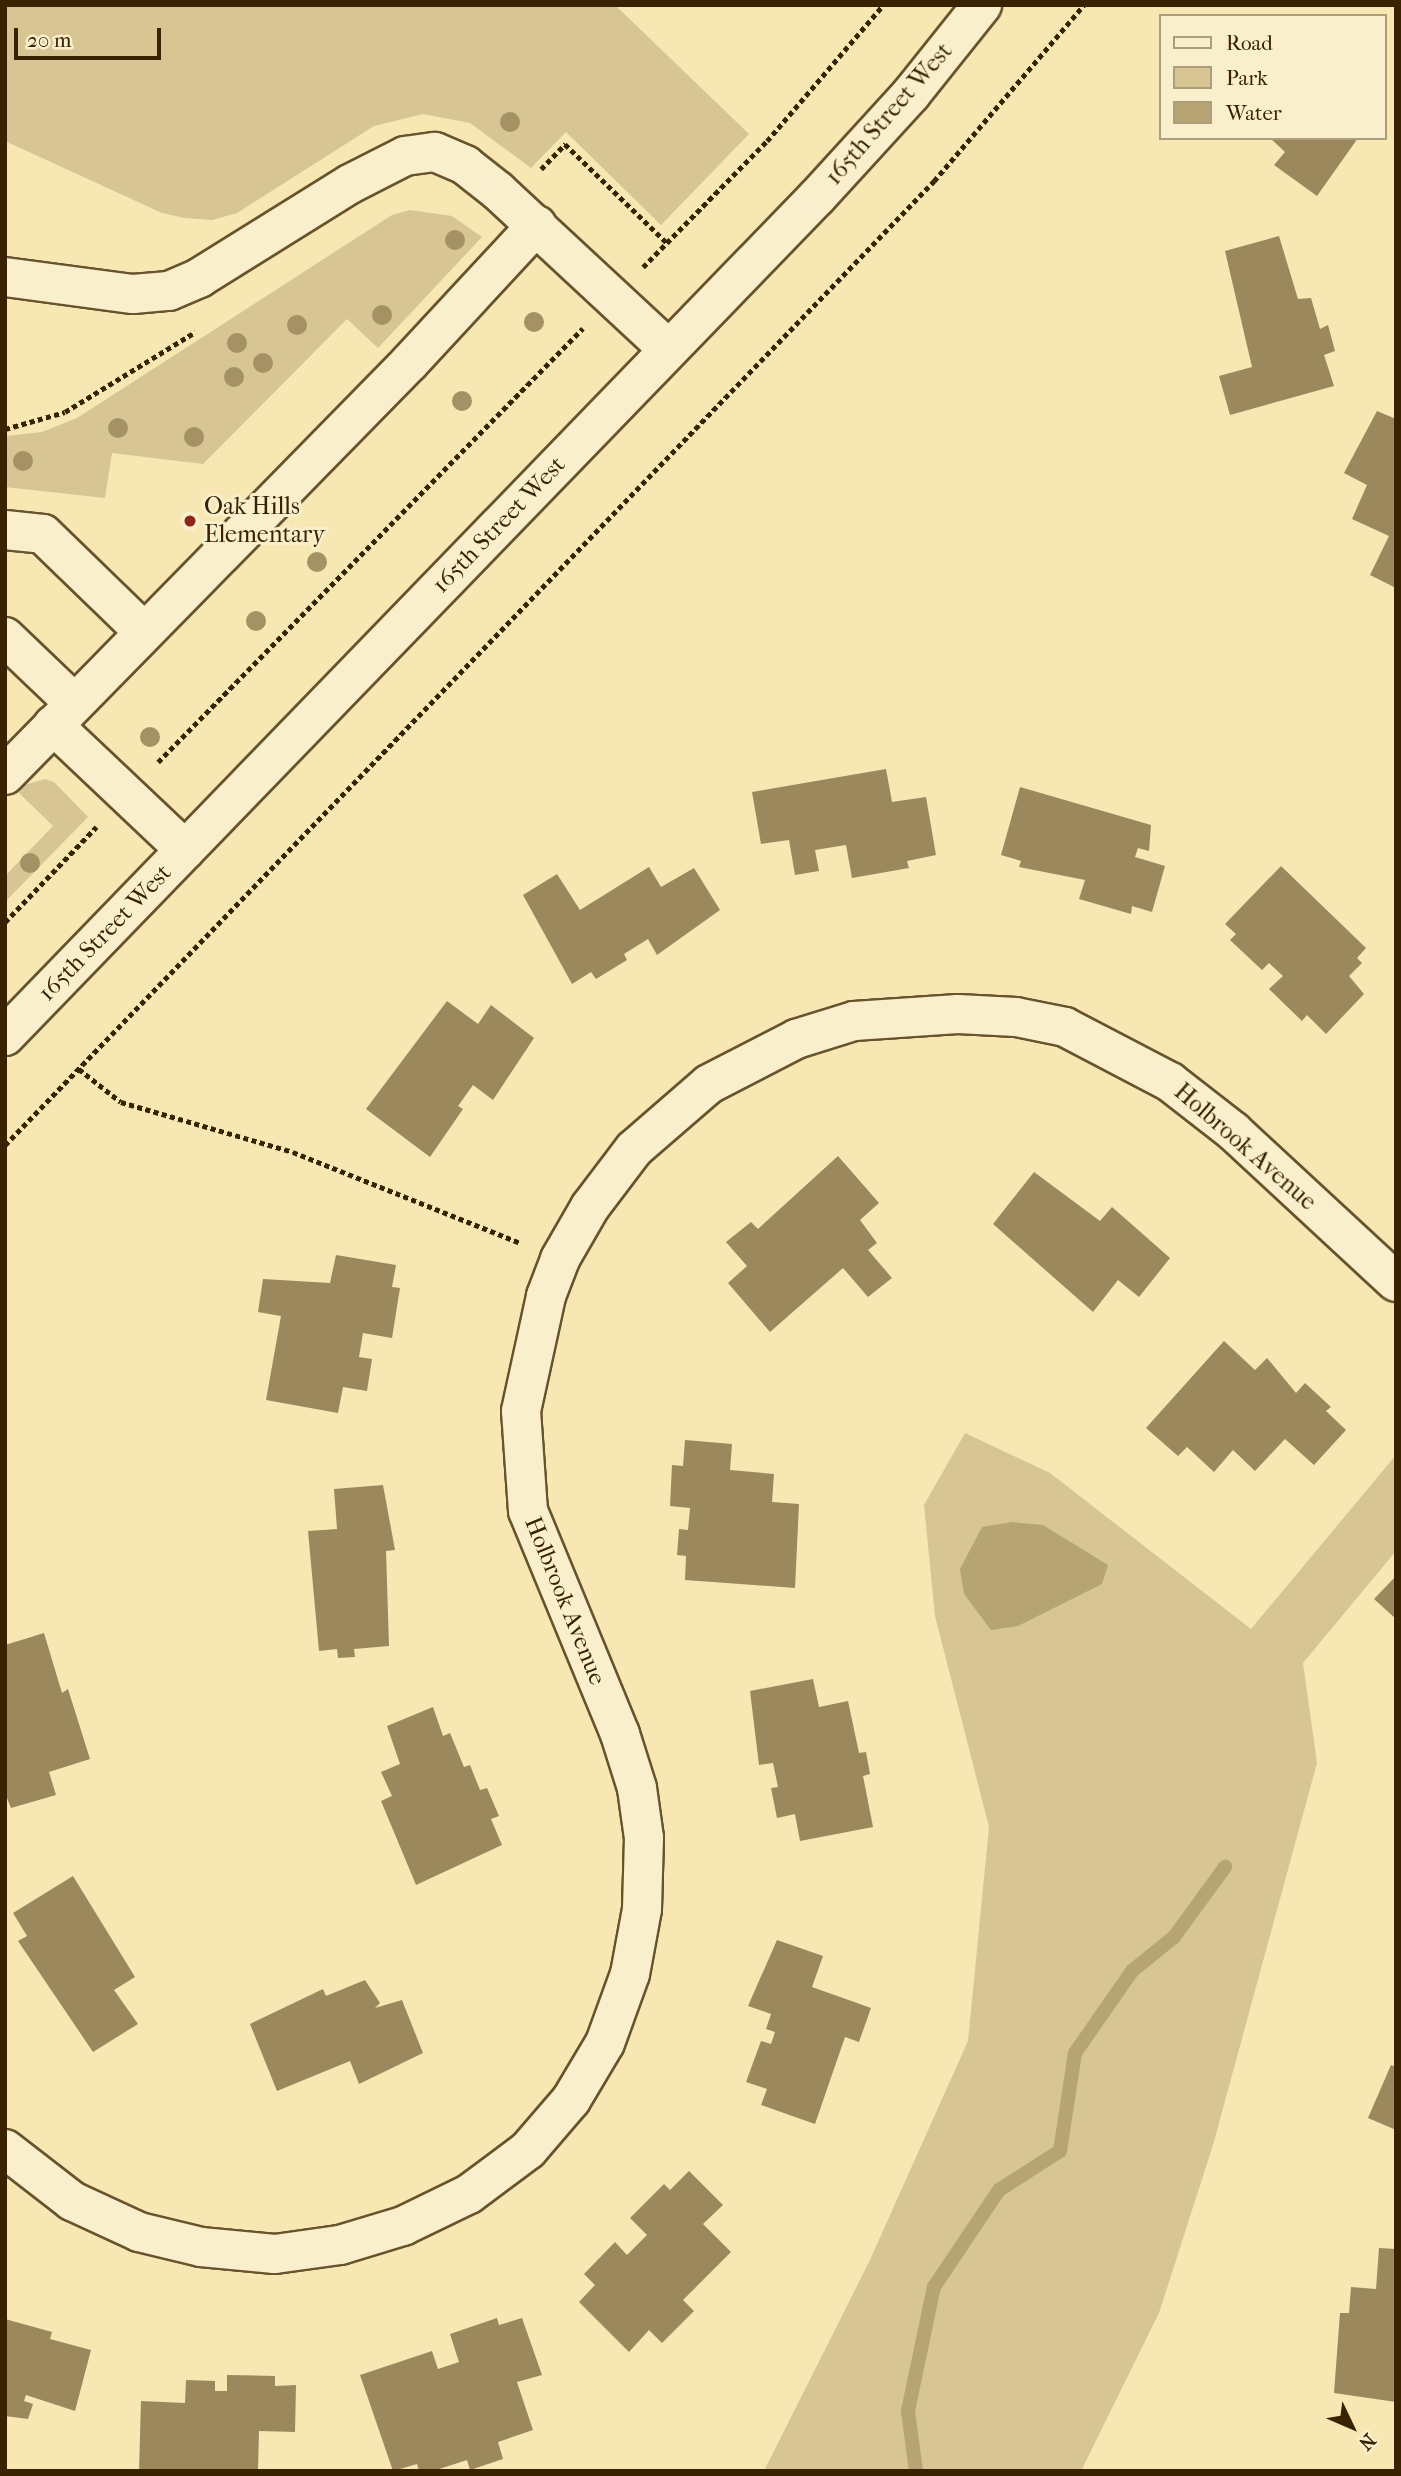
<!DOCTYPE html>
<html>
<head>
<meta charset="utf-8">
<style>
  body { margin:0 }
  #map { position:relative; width:1401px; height:2476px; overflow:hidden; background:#f7e7b2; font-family:"IM FELL French Canon",serif }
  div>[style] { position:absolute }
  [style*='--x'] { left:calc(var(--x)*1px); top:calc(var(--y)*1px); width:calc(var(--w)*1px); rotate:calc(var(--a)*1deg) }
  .green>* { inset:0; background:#d7c694 }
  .water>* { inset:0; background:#b6a475 }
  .stream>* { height:14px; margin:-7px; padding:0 7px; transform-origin:7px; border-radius:7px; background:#b6a475 }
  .building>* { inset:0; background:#9b885d }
  .path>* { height:4.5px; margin-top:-2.25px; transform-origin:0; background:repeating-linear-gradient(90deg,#382200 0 5px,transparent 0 8.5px) }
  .roads { filter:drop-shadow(2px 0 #68532c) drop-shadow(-2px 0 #68532c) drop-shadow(0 2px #68532c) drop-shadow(0 -2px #68532c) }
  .minor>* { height:38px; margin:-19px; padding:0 19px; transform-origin:19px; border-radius:19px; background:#faefcd }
  .trees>* { width:20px; height:20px; margin:-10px; border-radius:50%; background:#a49164 }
  .dots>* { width:19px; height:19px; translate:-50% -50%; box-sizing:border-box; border:4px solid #faefcd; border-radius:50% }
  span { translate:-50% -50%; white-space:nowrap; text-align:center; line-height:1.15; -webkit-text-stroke:6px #faefcd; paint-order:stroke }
  .street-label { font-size:24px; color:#382200 }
  .poi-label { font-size:24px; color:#382200 }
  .left { translate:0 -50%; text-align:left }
  .frame { position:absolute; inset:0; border:7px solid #382200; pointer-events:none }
  .legend { position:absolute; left:1159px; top:14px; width:228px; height:126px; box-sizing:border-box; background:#faefcd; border:2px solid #ac9d7b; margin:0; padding:9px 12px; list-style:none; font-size:21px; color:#382200 }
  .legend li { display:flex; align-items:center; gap:14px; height:35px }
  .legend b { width:35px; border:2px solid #ac9d7b }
  .north { position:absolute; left:1317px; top:2392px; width:70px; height:70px; -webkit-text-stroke:5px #faefcd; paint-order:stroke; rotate:134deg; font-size:19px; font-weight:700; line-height:28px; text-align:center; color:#382200 }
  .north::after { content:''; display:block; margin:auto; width:24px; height:32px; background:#382200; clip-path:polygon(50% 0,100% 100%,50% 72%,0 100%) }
  .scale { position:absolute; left:14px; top:28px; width:147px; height:32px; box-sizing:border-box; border:4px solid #382200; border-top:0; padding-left:9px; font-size:21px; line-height:24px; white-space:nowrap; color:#382200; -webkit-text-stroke:5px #faefcd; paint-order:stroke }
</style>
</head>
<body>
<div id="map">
  <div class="green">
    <div style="clip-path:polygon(5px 5px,615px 5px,749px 134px,661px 225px,566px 132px,531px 168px,470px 123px,423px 114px,374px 126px,237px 213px,212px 220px,185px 218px,162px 213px,5px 141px)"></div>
    <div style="clip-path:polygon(410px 210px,452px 216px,482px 237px,378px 348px,347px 319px,203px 464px,112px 453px,105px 498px,5px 487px,5px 436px,42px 432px,77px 418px,392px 215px)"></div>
    <div style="clip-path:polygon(45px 779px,54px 782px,88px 817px,5px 902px,5px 876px,53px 826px,19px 793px,24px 785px)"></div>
    <div style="clip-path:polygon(965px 1433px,1050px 1473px,1251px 1629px,1396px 1455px,1396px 1551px,1303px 1663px,1317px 1763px,1213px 2145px,1159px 2313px,1081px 2471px,764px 2471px,869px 2262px,968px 2041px,989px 1827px,935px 1616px,924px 1505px)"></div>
  </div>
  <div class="water">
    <div style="clip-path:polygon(1012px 1522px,1043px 1525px,1108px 1565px,1102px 1584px,1018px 1626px,991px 1630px,964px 1594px,960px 1569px,982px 1527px)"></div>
  </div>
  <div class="stream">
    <div style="--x:916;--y:2471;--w:61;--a:-97.6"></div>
    <div style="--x:908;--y:2411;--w:127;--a:-78.2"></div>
    <div style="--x:934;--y:2287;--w:117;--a:-56.2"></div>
    <div style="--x:999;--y:2190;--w:72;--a:-32.6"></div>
    <div style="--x:1060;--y:2151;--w:99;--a:-81.3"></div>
    <div style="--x:1075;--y:2053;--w:100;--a:-55.2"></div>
    <div style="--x:1132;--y:1971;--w:54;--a:-39"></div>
    <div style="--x:1174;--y:1937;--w:87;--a:-53.9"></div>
  </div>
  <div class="building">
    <div style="clip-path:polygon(1270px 138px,1358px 138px,1317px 196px,1274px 165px,1285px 152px)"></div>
    <div style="clip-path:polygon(1279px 236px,1298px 299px,1311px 298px,1320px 329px,1328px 325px,1335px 351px,1324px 355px,1334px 386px,1230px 415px,1219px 376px,1252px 367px,1225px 251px)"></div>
    <div style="clip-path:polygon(1377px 411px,1396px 419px,1396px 588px,1370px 575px,1389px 536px,1352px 519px,1367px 485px,1344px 473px)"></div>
    <div style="clip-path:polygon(886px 769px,892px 802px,926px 797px,936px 855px,907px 861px,909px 868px,852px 878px,846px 845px,815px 850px,819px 871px,795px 875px,789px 840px,761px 844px,752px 792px)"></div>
    <div style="clip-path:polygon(1020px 787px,1151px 825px,1149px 851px,1138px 848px,1135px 857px,1165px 866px,1152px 912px,1132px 906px,1131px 914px,1079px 899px,1085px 880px,1019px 867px,1021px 861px,1001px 855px)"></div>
    <div style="clip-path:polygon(1281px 866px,1366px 948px,1357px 958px,1362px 963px,1349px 976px,1364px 994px,1326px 1034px,1307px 1015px,1302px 1021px,1269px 989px,1283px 976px,1269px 963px,1262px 970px,1230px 940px,1236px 934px,1225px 924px)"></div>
    <div style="clip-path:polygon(649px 867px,661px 887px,694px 868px,720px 910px,657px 955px,648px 939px,624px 954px,627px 960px,596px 979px,591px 972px,572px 984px,523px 895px,557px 874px,580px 910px)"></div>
    <div style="clip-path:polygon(447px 1001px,478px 1024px,491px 1005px,534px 1038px,493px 1100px,473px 1085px,458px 1106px,463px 1109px,430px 1157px,366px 1109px)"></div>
    <div style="clip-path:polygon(838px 1156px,879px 1203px,860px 1220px,877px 1243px,868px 1250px,892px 1278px,868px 1297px,843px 1268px,770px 1332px,728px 1283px,747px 1266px,726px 1242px,751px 1222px,758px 1229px)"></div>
    <div style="clip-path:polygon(1034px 1172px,1100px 1221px,1112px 1207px,1170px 1258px,1139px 1297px,1118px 1280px,1093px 1312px,993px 1224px)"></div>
    <div style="clip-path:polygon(336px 1255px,396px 1265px,392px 1287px,400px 1288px,392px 1338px,363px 1333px,359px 1357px,372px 1359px,367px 1391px,343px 1387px,338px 1413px,266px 1400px,281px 1316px,258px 1312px,263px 1279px,330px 1283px)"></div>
    <div style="clip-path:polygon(1224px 1341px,1255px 1370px,1267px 1358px,1296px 1393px,1305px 1383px,1331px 1407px,1326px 1411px,1346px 1430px,1314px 1465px,1285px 1439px,1255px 1471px,1233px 1450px,1214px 1472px,1187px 1447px,1178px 1456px,1146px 1428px)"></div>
    <div style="clip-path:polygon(685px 1440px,732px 1444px,730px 1470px,774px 1474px,772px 1502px,799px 1504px,795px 1588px,685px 1580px,686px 1556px,677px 1555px,679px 1529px,688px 1530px,690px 1508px,670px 1506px,672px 1465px,683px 1466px)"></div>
    <div style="clip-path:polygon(383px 1485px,395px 1550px,386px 1551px,389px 1646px,354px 1649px,355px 1657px,338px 1658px,337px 1649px,319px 1651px,308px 1531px,337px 1529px,334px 1489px)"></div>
    <div style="clip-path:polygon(1396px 1576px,1396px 1619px,1374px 1599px)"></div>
    <div style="clip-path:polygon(44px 1633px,62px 1693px,68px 1689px,90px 1759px,49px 1772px,56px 1795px,11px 1808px,5px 1793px,5px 1645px)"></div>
    <div style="clip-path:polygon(813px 1679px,819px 1707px,848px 1701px,859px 1753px,866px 1752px,870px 1774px,863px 1776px,873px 1827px,800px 1841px,795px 1814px,777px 1818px,771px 1788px,778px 1787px,773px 1763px,759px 1765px,750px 1691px)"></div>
    <div style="clip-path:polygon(433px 1707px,443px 1736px,450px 1733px,464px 1767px,470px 1765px,480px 1790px,487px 1788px,499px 1816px,491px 1819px,502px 1845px,416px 1885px,381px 1801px,392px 1796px,381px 1772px,400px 1764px,387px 1726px)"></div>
    <div style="clip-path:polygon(73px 1876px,135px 1977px,114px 1990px,138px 2024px,93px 2052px,18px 1941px,27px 1936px,13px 1913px)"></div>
    <div style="clip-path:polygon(777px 1940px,823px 1956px,812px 1987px,871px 2008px,859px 2042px,845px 2037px,815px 2124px,761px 2105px,767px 2089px,746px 2082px,761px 2041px,771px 2044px,775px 2032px,766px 2029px,771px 2014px,748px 2006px)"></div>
    <div style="clip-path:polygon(365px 1980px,380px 2003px,375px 2008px,402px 2000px,423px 2053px,359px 2084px,350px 2061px,277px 2091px,250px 2024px,323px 1989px,326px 1996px)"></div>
    <div style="clip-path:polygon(1391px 2065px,1396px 2067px,1396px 2130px,1368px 2118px)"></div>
    <div style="clip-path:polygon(689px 2171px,723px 2205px,703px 2224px,731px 2252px,683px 2300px,694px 2311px,662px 2343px,649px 2330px,629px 2352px,579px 2302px,595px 2285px,584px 2274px,615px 2242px,627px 2255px,647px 2235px,630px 2218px,664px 2184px,670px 2190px)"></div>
    <div style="clip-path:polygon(1379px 2248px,1396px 2249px,1396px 2402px,1334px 2393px,1340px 2313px,1349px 2313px,1351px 2287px,1376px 2289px)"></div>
    <div style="clip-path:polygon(497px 2318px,499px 2325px,522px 2318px,542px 2375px,517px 2382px,533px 2430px,498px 2442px,503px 2459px,470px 2470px,467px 2460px,433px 2471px,419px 2471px,417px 2464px,393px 2471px,360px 2375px,432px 2351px,438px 2369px,459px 2362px,450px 2334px)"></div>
    <div style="clip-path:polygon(5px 2319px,52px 2332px,50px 2339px,91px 2350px,75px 2411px,26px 2395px,24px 2401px,33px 2404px,28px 2419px,5px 2416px)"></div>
    <div style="clip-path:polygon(227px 2375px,275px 2376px,275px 2386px,296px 2385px,295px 2432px,259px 2431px,258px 2470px,139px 2471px,141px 2401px,185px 2403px,186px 2380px,215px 2381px,215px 2391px,227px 2391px)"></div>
  </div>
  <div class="path">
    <div style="--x:541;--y:169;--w:35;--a:-46"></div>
    <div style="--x:565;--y:144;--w:142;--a:44.1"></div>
    <div style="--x:643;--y:267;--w:177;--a:-45.5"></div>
    <div style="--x:767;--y:141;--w:179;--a:-49.5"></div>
    <div style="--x:5;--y:429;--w:62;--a:-15.8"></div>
    <div style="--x:65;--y:412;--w:153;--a:-31.6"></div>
    <div style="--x:158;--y:762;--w:607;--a:-45.6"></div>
    <div style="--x:5;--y:922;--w:132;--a:-46.2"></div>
    <div style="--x:79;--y:1069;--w:53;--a:38.2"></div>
    <div style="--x:121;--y:1102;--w:179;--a:16.2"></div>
    <div style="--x:293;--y:1152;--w:245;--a:21.8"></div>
    <div style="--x:5;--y:1145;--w:1339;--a:-46.06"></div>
    <div style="--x:934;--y:181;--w:231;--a:-49.6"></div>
  </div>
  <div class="roads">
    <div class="minor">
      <div style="--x:5;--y:277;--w:129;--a:7.6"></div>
      <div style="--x:133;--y:294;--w:36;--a:-5"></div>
      <div style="--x:169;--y:291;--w:33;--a:-23"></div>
      <div style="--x:199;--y:278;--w:178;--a:-31.9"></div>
      <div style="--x:350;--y:184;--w:62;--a:-27"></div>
      <div style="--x:405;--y:156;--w:30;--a:-8"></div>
      <div style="--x:435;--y:152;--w:33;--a:23"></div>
      <div style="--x:465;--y:165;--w:42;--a:38.2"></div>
      <div style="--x:498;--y:191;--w:233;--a:42.9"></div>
      <div style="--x:5;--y:530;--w:38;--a:6"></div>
      <div style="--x:43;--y:534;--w:141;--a:44.1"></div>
      <div style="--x:5;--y:637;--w:95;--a:43.7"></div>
      <div style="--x:53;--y:725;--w:182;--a:43.4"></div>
      <div style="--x:5;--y:775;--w:577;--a:-45.56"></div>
      <div style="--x:409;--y:363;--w:188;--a:-47.2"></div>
      <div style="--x:5;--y:1036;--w:1168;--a:-45.94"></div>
      <div style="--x:817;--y:197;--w:139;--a:-47.6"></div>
      <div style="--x:911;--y:94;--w:114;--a:-51.4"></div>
      <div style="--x:5;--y:2149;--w:85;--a:37.8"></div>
      <div style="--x:72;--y:2201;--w:74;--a:24.8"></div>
      <div style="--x:139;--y:2232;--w:64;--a:13.6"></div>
      <div style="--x:201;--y:2247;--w:74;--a:5.4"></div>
      <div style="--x:275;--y:2254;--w:66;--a:-7.9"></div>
      <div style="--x:340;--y:2245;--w:66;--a:-16.8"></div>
      <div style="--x:403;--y:2226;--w:73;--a:-25.9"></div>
      <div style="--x:469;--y:2194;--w:74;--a:-36.7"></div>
      <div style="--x:528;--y:2150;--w:66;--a:-49.3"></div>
      <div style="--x:571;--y:2100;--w:66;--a:-59.2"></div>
      <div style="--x:605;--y:2043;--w:73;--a:-70.1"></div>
      <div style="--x:630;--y:1974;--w:66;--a:-79.5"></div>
      <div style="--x:642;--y:1909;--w:71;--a:-88.4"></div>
      <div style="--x:644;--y:1838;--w:50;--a:-98"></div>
      <div style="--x:637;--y:1788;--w:57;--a:-107.5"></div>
      <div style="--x:620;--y:1734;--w:241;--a:-112.4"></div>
      <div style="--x:528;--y:1511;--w:100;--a:-94"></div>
      <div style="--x:521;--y:1411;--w:118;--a:-77.7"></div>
      <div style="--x:546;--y:1296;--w:40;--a:-69"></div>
      <div style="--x:560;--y:1259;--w:60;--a:-60"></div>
      <div style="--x:590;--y:1207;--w:73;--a:-52.8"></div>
      <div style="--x:634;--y:1149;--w:99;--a:-40.9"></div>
      <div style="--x:709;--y:1084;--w:98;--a:-27.3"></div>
      <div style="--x:796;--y:1039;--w:61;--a:-17.2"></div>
      <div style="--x:854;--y:1021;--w:104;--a:-3.9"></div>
      <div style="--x:958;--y:1014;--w:58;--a:3"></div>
      <div style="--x:1016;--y:1017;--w:50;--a:11.5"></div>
      <div style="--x:1065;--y:1027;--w:119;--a:27.6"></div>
      <div style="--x:1170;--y:1082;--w:80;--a:37.9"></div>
      <div style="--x:1233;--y:1131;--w:222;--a:42.8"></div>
    </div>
  </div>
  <div class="trees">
    <div style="left:510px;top:122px"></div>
    <div style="left:455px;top:240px"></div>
    <div style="left:382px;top:315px"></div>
    <div style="left:534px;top:322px"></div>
    <div style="left:297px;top:325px"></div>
    <div style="left:237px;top:343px"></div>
    <div style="left:263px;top:363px"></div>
    <div style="left:234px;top:377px"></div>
    <div style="left:462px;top:401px"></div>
    <div style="left:118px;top:428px"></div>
    <div style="left:194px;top:437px"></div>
    <div style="left:23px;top:461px"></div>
    <div style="left:317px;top:562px"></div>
    <div style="left:256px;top:621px"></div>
    <div style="left:150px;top:737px"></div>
    <div style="left:30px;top:863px"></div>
  </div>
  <div class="dots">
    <div style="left:190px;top:521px;background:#8f2418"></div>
  </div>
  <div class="street-label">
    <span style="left:889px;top:114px;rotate:-49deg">165th Street West</span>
    <span style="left:499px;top:525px;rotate:-46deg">165th Street West</span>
    <span style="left:105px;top:933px;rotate:-46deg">165th Street West</span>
    <span style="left:1245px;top:1147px;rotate:41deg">Holbrook Avenue</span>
    <span style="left:565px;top:1601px;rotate:68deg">Holbrook Avenue</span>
  </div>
  <div class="poi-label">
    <span class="left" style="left:204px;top:521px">Oak Hills<br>Elementary</span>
  </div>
  <div class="frame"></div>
  <ul class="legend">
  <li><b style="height:9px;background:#faefcd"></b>Road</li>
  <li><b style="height:19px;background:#d7c694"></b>Park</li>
  <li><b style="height:19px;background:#b6a475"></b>Water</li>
  </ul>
  <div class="north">N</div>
  <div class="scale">20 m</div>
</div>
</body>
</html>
